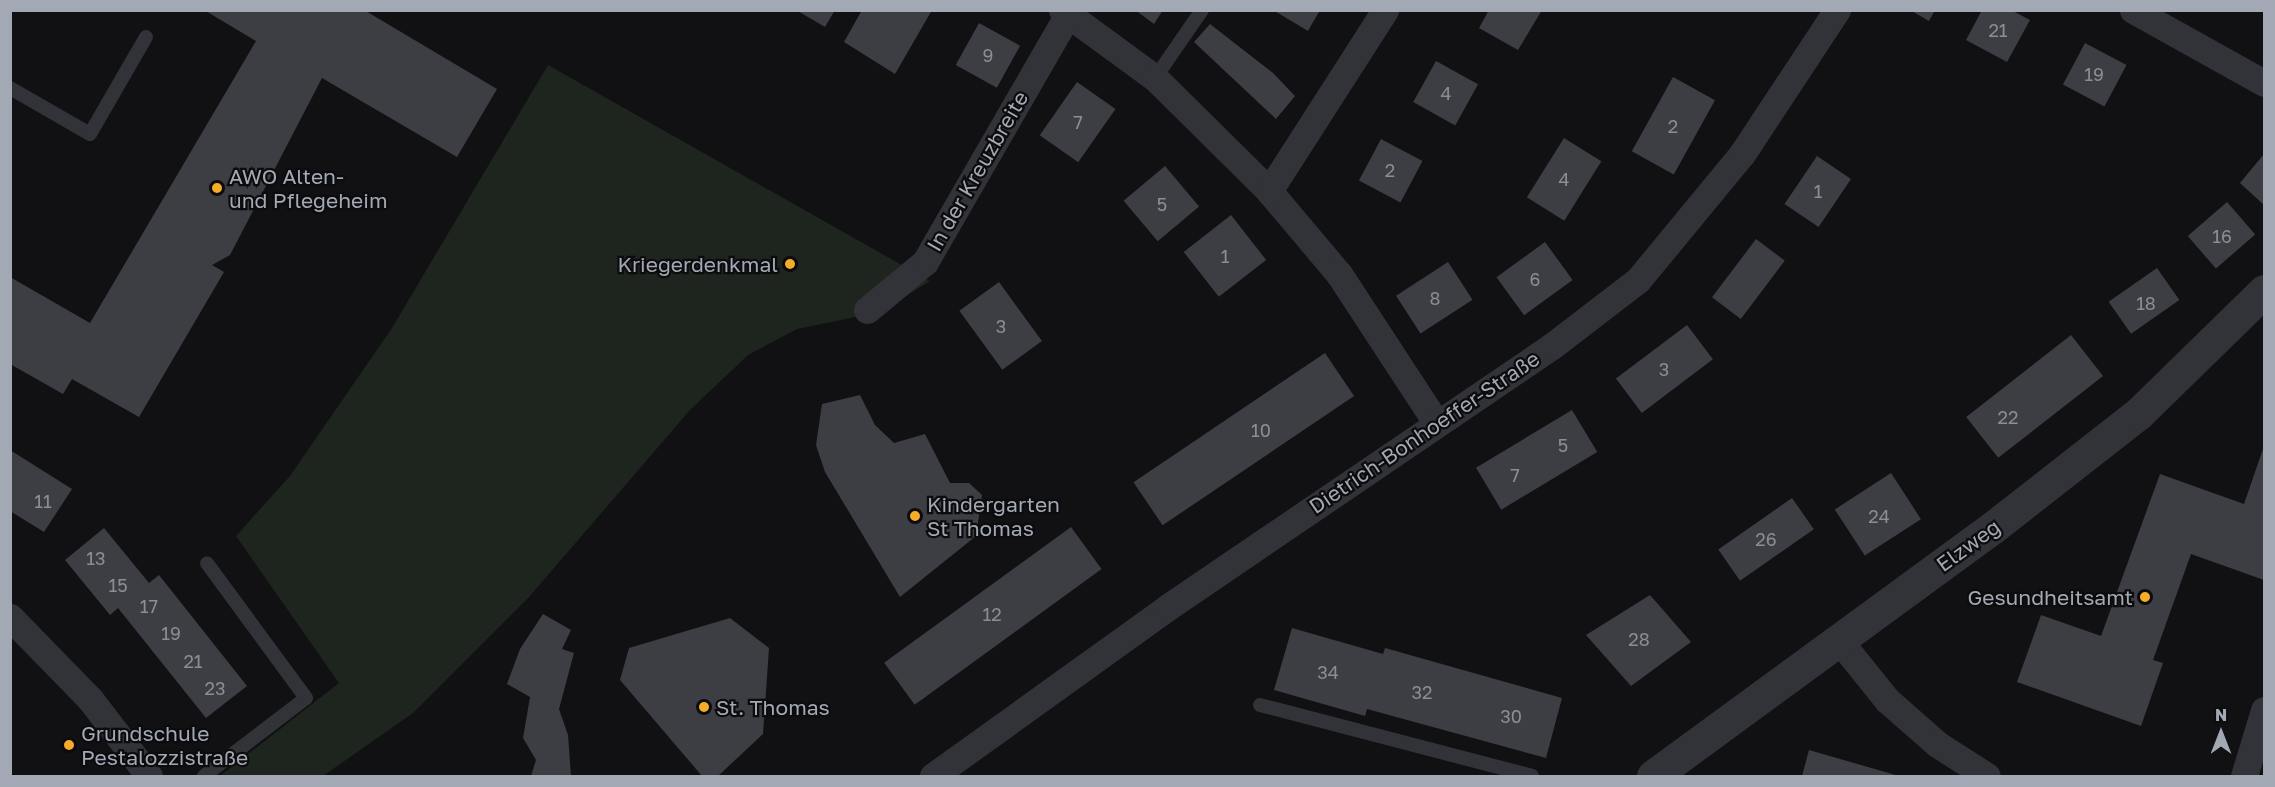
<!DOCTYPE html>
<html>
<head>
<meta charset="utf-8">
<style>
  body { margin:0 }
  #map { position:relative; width:2275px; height:787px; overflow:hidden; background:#111113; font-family:"Golos Text",sans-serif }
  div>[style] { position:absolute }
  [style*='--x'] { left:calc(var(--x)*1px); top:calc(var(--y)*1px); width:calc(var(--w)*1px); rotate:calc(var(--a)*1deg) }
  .green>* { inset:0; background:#1d251e }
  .building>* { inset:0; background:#3d3e43; transform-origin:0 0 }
  .service>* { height:14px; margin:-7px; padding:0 7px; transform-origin:7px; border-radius:7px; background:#323338 }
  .minor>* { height:27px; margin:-13.5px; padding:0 13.5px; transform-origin:13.5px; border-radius:13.5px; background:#323338 }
  .tertiary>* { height:33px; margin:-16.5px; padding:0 16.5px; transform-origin:16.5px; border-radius:16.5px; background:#323338 }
  .dots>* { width:16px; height:16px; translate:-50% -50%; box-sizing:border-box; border:3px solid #0c0c0e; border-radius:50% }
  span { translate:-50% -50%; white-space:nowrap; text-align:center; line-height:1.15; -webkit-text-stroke:4.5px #0c0c0e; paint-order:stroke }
  .number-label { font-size:18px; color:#898e98 }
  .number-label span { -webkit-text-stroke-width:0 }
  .street-label { font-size:21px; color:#a2a8b4 }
  .poi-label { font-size:21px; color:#a2a8b4 }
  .left { translate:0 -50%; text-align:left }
  .right { translate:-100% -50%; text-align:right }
  .frame { position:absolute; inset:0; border:12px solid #a2a8b4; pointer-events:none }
  .north { position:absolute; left:2191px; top:703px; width:60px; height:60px; -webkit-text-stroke:4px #0c0c0e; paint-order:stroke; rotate:0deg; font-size:16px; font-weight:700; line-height:24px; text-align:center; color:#a2a8b4 }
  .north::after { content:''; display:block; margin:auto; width:21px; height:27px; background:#a2a8b4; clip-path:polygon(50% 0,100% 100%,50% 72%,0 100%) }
</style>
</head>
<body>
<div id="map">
  <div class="green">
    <div style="clip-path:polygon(548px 65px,930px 281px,880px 312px,797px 329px,748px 355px,690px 410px,529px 597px,413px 713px,323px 776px,220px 776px,339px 683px,236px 536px,290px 476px,392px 328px)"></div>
  </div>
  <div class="building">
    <div style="clip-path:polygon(204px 10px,364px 10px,497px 89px,457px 157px,322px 78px,230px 255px,212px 265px,224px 272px,139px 417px,72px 379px,63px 394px,10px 364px,10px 277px,90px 323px,256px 41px)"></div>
    <div style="clip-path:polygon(796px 10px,835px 10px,825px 27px)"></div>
    <div style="clip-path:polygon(862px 10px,932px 10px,895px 74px,844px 42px)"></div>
    <div style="clip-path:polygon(1135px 10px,1163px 10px,1154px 24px)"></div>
    <div style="clip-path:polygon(1273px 10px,1320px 10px,1308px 31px)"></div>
    <div style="clip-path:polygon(1489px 10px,1542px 10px,1518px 50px,1479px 28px)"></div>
    <div style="clip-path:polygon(1910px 10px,1935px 10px,1929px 21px)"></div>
    <div style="clip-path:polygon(1982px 10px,2011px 10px,2030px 20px,2007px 62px,1966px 40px)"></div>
    <div style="left:979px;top:23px;width:47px;height:48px;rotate:29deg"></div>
    <div style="clip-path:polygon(1210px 24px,1273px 73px,1295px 96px,1276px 119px,1194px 42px)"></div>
    <div style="left:2085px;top:43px;width:47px;height:47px;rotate:28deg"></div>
    <div style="left:1436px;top:61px;width:48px;height:47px;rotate:29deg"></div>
    <div style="left:1673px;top:77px;width:48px;height:85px;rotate:29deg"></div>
    <div style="left:1077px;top:82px;width:47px;height:65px;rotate:35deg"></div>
    <div style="left:1564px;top:138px;width:44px;height:70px;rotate:32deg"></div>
    <div style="left:1381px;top:139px;width:47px;height:47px;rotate:28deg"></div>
    <div style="clip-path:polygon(2264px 154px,2264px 205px,2240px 183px)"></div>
    <div style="left:1817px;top:156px;width:41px;height:58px;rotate:34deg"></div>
    <div style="left:1165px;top:166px;width:53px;height:54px;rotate:50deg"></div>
    <div style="left:2227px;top:202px;width:43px;height:52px;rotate:49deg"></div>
    <div style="left:1231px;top:215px;width:57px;height:60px;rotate:52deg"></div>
    <div style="left:1756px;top:239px;width:36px;height:73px;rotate:37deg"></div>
    <div style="left:1545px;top:242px;width:47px;height:60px;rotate:54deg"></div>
    <div style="left:1448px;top:262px;width:45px;height:62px;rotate:57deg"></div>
    <div style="left:2157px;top:268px;width:39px;height:59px;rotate:55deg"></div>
    <div style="left:999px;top:282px;width:73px;height:49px;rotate:54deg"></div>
    <div style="left:1687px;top:325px;width:43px;height:89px;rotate:53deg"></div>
    <div style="left:2071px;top:335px;width:52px;height:133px;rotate:52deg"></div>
    <div style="left:1325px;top:353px;width:52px;height:231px;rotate:56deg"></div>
    <div style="clip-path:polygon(860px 395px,875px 425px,894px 443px,925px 434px,950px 483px,969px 483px,982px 495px,976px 536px,900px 597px,825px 472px,816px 445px,822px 404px)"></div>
    <div style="left:1572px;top:410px;width:49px;height:112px;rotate:59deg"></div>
    <div style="clip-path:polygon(2264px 446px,2264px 580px,2191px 554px,2153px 660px,2163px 663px,2141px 726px,2017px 682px,2041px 615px,2101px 636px,2160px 474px,2244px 504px)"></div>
    <div style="clip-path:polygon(10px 450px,72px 489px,44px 532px,10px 511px)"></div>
    <div style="left:1891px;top:473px;width:55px;height:67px;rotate:57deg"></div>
    <div style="left:1792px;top:498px;width:38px;height:90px;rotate:55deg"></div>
    <div style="left:1071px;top:527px;width:52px;height:231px;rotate:54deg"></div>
    <div style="clip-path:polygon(104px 528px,149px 583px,159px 575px,247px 686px,206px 718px,118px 608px,110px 615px,65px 560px)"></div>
    <div style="clip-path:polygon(1650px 595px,1691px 642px,1631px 686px,1586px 635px)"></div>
    <div style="clip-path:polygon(543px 614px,571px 630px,562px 649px,574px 653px,559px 709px,568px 735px,571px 776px,531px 776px,536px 760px,523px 738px,530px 697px,507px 684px,520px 649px)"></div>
    <div style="clip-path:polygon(730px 618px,769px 648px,763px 734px,718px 776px,702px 776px,620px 680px,629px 648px)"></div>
    <div style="clip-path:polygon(1292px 628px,1383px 654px,1385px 648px,1562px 698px,1546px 758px,1367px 709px,1365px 716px,1274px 690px)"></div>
    <div style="clip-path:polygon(1809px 750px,1899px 776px,1802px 776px)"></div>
  </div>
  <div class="service">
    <div style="--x:1155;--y:78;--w:83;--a:-55.3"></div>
    <div style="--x:10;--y:88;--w:92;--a:29.9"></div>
    <div style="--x:90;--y:134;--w:112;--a:-60"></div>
    <div style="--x:1260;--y:705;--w:281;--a:14.6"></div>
    <div style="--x:204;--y:776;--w:128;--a:-37.4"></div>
    <div style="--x:306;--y:698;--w:167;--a:-126.3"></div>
  </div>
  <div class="minor">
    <div style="--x:1062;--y:10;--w:115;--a:36.2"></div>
    <div style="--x:1155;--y:78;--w:161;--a:44.7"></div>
    <div style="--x:1269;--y:191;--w:109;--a:49.9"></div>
    <div style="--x:1339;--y:274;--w:177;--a:56.8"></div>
    <div style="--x:2133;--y:10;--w:150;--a:29.1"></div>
    <div style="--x:1269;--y:191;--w:215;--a:-57.3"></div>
    <div style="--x:867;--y:310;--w:75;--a:-39.6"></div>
    <div style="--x:925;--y:262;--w:286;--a:-60"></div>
    <div style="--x:10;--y:617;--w:115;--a:45.7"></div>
    <div style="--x:90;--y:699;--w:97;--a:52.5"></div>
    <div style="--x:1838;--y:639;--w:78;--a:51.2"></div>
    <div style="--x:1887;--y:700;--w:67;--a:41.3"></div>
    <div style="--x:1937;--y:744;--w:59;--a:32.6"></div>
    <div style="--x:933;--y:776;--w:289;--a:-35.7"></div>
    <div style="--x:1168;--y:607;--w:464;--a:-34.2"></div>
    <div style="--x:1552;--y:346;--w:108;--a:-37.5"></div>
    <div style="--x:1638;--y:280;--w:163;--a:-50.5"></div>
    <div style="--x:1742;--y:154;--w:173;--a:-56.6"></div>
    <div style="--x:2244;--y:776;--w:69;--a:-73.1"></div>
  </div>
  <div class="tertiary">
    <div style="--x:1653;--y:776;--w:420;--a:-36.2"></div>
    <div style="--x:1992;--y:528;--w:185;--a:-38"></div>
    <div style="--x:2138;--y:414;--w:176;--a:-44.3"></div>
  </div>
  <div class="dots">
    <div style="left:217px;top:188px;background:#f5ad27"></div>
    <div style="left:790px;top:264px;background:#f5ad27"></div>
    <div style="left:915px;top:516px;background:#f5ad27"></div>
    <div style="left:2145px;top:597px;background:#f5ad27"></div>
    <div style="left:704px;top:707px;background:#f5ad27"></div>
    <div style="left:69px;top:745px;background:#f5ad27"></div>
  </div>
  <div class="number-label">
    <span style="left:1998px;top:30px">21</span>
    <span style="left:988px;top:55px">9</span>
    <span style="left:2094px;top:74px">19</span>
    <span style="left:1446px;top:93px">4</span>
    <span style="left:1078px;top:122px">7</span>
    <span style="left:1673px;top:126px">2</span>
    <span style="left:1390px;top:170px">2</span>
    <span style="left:1564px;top:179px">4</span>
    <span style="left:1818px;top:191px">1</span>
    <span style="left:1162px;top:204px">5</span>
    <span style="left:2222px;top:236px">16</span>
    <span style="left:1225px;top:256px">1</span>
    <span style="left:1535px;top:279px">6</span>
    <span style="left:1435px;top:298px">8</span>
    <span style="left:2146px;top:303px">18</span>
    <span style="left:1001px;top:326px">3</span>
    <span style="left:1664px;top:369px">3</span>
    <span style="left:2008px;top:417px">22</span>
    <span style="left:1261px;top:430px">10</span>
    <span style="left:1563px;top:445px">5</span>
    <span style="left:1515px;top:475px">7</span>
    <span style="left:43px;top:501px">11</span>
    <span style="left:1879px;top:516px">24</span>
    <span style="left:1766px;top:539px">26</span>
    <span style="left:96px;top:558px">13</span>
    <span style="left:118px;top:585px">15</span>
    <span style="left:149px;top:606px">17</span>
    <span style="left:992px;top:614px">12</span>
    <span style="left:171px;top:633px">19</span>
    <span style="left:1639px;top:639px">28</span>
    <span style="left:193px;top:661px">21</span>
    <span style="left:1328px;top:672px">34</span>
    <span style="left:215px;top:688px">23</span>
    <span style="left:1422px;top:692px">32</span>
    <span style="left:1511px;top:716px">30</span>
  </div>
  <div class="street-label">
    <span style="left:977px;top:171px;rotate:-60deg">In der Kreuzbreite</span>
    <span style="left:1424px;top:432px;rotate:-34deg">Dietrich-Bonhoeffer-Straße</span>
    <span style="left:1968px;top:545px;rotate:-36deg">Elzweg</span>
  </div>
  <div class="poi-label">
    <span class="left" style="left:229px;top:188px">AWO Alten-<br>und Pflegeheim</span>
    <span class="right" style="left:778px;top:264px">Kriegerdenkmal</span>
    <span class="left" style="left:927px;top:516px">Kindergarten<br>St Thomas</span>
    <span class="right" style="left:2133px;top:597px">Gesundheitsamt</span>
    <span class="left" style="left:716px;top:707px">St. Thomas</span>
    <span class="left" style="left:81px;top:745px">Grundschule<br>Pestalozzistraße</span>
  </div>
  <div class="frame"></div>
  <div class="north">N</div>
</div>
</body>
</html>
